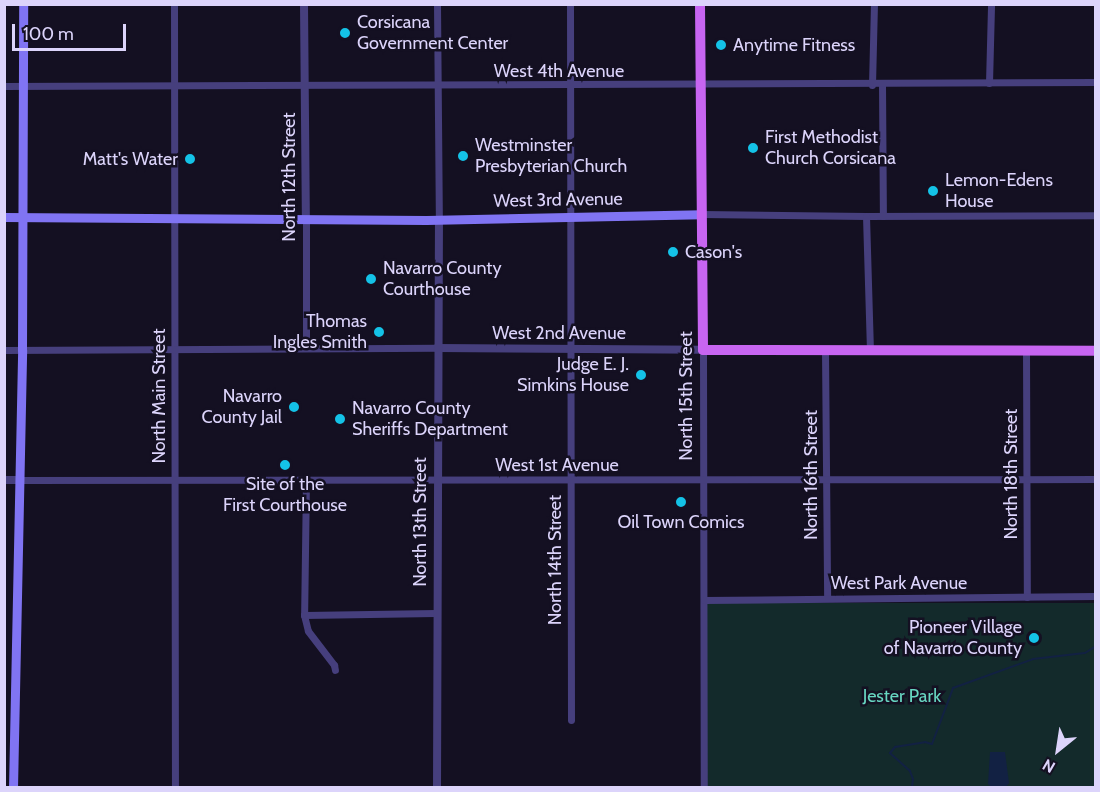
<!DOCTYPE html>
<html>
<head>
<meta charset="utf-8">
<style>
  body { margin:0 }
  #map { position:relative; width:1100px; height:792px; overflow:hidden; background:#141022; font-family:Cabin,sans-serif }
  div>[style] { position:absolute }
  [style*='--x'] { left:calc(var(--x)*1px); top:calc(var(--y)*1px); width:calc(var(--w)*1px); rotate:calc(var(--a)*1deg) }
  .green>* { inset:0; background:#132a2b; transform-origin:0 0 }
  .water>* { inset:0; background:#122143 }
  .stream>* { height:2px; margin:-1px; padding:0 1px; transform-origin:1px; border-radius:1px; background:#122143 }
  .minor>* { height:7px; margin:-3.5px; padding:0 3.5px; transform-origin:3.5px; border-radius:3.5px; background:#463f7d }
  .tertiary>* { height:8px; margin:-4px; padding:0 4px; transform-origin:4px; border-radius:4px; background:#463f7d }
  .secondary>* { height:9px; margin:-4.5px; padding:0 4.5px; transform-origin:4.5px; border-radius:4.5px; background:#8074f3 }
  .primary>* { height:10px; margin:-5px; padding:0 5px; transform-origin:5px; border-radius:5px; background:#c765f1 }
  .dots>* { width:16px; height:16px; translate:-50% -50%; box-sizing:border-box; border:3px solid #141022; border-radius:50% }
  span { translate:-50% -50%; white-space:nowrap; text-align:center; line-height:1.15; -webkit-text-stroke:5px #141022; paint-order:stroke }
  .poi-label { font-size:18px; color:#dcd4fb }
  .left { translate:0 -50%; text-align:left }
  .right { translate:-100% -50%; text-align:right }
  .street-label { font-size:18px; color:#dcd4fb }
  .park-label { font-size:18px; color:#67d5c1 }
  .frame { position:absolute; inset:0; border:6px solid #dcd4fb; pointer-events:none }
  .north { position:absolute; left:1028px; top:720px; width:60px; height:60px; -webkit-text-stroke:4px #141022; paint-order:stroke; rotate:210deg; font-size:16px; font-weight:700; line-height:24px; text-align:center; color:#dcd4fb }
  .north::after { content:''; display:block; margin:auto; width:21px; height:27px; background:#dcd4fb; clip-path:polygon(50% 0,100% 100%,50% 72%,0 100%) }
  .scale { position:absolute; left:12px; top:24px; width:114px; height:27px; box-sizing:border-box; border:3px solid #dcd4fb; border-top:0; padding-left:8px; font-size:18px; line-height:21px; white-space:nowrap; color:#dcd4fb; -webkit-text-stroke:4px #141022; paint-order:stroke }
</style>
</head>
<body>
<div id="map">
  <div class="green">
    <div style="left:1095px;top:603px;width:184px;height:388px;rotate:90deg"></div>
  </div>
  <div class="water">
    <div style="clip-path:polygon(990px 752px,1005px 752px,1009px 783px,1006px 787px,991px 787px,988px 784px)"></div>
  </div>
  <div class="stream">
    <div style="--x:912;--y:788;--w:9;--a:-84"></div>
    <div style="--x:913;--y:779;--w:9;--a:-111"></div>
    <div style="--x:910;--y:771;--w:27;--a:-138"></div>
    <div style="--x:890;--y:753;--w:8;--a:-50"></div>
    <div style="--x:895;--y:747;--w:30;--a:-9"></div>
    <div style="--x:925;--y:742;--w:7;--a:16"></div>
    <div style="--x:932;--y:744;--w:60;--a:-69.4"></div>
    <div style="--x:953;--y:688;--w:85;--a:-19.9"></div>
    <div style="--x:1033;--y:659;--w:52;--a:-6.6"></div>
    <div style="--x:1085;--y:653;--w:13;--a:-32"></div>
  </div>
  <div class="minor">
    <div style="--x:174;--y:4;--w:784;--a:89.93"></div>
    <div style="--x:437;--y:4;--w:215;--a:89.5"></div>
    <div style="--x:570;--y:4;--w:716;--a:89.92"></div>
    <div style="--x:989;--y:83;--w:79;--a:-88.5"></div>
    <div style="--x:882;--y:84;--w:132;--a:89.6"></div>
    <div style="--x:872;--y:85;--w:81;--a:-88.6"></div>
    <div style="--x:4;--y:86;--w:1092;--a:-0.21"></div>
    <div style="--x:701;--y:214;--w:165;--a:0.7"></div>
    <div style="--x:866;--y:216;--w:230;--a:-0.2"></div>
    <div style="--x:866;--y:216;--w:135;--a:88.3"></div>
    <div style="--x:306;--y:219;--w:129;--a:90"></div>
    <div style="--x:4;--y:350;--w:433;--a:-0.3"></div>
    <div style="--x:703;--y:350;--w:438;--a:89.9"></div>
    <div style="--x:825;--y:351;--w:247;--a:89.5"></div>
    <div style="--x:1026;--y:351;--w:246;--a:89.8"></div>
    <div style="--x:18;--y:480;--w:1078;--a:-0.05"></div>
    <div style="--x:306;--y:480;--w:135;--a:90.8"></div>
    <div style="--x:304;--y:615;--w:16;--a:76"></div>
    <div style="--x:308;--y:631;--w:43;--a:52.6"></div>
    <div style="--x:334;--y:665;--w:5;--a:79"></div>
    <div style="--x:704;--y:600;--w:392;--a:-0.6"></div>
    <div style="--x:304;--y:615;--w:132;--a:-0.9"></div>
  </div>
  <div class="tertiary">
    <div style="--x:304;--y:4;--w:215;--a:89.5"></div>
    <div style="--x:437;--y:348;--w:266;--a:0.4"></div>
    <div style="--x:4;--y:480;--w:14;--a:0"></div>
    <div style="--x:437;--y:788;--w:569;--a:-89.8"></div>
  </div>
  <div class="secondary">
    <div style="--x:4;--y:217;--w:422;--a:0.4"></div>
    <div style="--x:426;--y:220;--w:275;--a:-1.2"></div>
    <div style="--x:13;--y:788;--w:438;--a:-88.8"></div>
    <div style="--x:22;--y:350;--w:346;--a:-89.8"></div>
  </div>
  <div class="primary">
    <div style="--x:700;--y:4;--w:346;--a:89.5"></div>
    <div style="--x:703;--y:350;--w:393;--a:0.1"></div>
  </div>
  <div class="dots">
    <div style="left:345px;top:33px;background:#14c2e7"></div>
    <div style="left:721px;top:45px;background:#14c2e7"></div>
    <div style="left:753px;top:148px;background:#14c2e7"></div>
    <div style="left:463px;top:156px;background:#14c2e7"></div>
    <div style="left:190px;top:159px;background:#14c2e7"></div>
    <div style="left:933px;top:191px;background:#14c2e7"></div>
    <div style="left:673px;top:252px;background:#14c2e7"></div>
    <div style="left:371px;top:279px;background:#14c2e7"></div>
    <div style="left:379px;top:332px;background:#14c2e7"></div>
    <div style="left:641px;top:375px;background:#14c2e7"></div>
    <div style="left:294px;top:407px;background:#14c2e7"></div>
    <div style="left:340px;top:419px;background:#14c2e7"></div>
    <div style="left:285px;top:465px;background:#14c2e7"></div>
    <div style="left:681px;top:502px;background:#14c2e7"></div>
    <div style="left:1034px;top:638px;background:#14c2e7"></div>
  </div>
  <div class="poi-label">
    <span class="left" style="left:357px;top:33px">Corsicana<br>Government Center</span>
    <span class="left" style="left:733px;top:45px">Anytime Fitness</span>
    <span class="left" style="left:765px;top:148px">First Methodist<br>Church Corsicana</span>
    <span class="left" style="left:475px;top:156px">Westminster<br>Presbyterian Church</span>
    <span class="right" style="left:178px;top:159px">Matt's Water</span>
    <span class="left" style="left:945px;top:191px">Lemon-Edens<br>House</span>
    <span class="left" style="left:685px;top:252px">Cason's</span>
    <span class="left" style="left:383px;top:279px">Navarro County<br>Courthouse</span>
    <span class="right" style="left:367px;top:332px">Thomas<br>Ingles Smith</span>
    <span class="right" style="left:629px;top:375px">Judge E. J.<br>Simkins House</span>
    <span class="right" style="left:282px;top:407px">Navarro<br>County Jail</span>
    <span class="left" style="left:352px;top:419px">Navarro County<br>Sheriffs Department</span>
    <span style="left:285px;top:495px">Site of the<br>First Courthouse</span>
    <span style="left:681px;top:522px">Oil Town Comics</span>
    <span class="right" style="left:1022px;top:638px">Pioneer Village<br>of Navarro County</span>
  </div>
  <div class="street-label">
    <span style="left:559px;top:71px">West 4th Avenue</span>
    <span style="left:289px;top:177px;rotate:-90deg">North 12th Street</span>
    <span style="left:558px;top:200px;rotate:-1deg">West 3rd Avenue</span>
    <span style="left:559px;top:333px">West 2nd Avenue</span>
    <span style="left:159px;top:396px;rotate:-90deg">North Main Street</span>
    <span style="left:686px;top:396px;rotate:-90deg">North 15th Street</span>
    <span style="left:557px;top:465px">West 1st Avenue</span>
    <span style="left:1011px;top:474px;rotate:-90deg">North 18th Street</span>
    <span style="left:811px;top:475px;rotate:-90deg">North 16th Street</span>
    <span style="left:420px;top:522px;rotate:-90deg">North 13th Street</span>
    <span style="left:555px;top:560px;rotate:-90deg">North 14th Street</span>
    <span style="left:899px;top:583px">West Park Avenue</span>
  </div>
  <div class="park-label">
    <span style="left:902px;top:696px">Jester Park</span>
  </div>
  <div class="frame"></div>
  <div class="north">N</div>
  <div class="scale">100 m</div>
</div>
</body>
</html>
